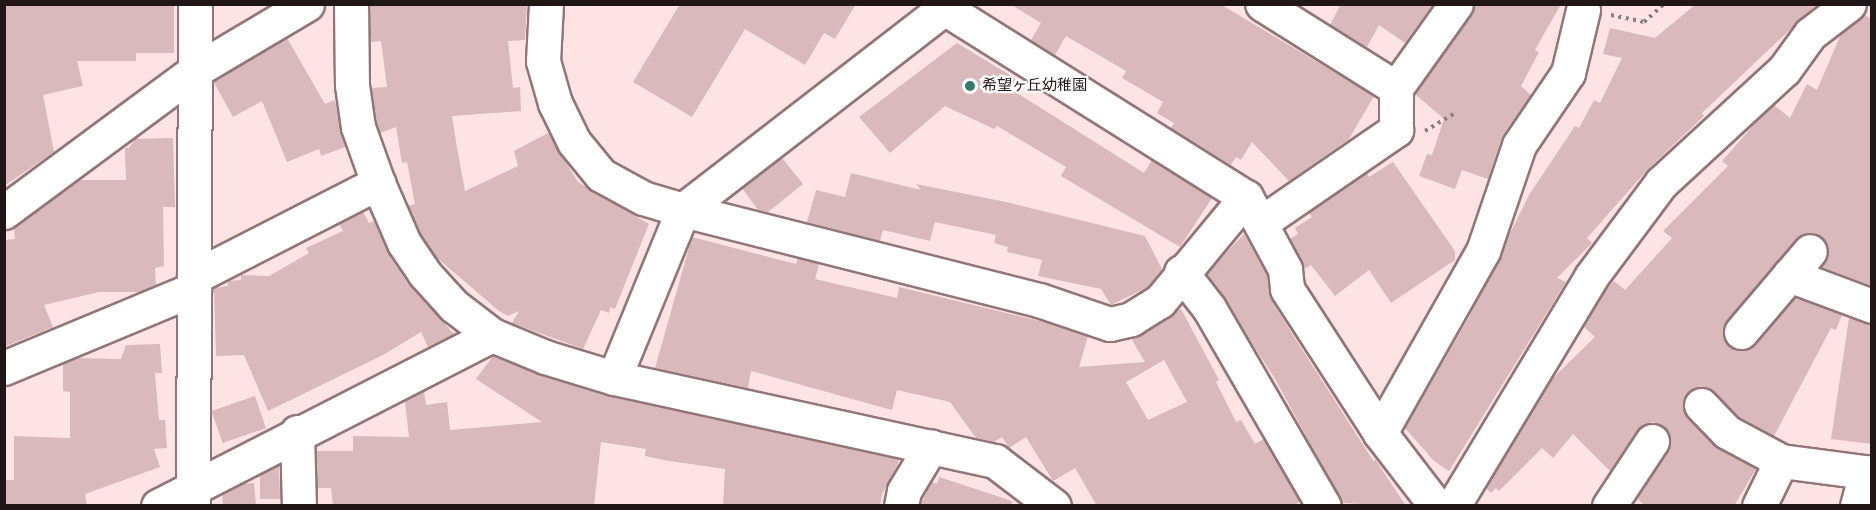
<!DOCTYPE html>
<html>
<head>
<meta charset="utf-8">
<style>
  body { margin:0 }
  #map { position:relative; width:1876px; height:510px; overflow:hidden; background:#fee3e5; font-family:Bitter,"Noto Sans JP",serif }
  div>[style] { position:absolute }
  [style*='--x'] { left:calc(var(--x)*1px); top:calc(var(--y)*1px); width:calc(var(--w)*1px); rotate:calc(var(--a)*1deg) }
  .building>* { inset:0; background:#d9b9bb; transform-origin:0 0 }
  .path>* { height:4px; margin-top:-2px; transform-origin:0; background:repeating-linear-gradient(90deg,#907d7e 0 3px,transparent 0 7.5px) }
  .roads { filter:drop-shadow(2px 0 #927577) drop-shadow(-2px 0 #927577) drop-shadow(0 2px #927577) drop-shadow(0 -2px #927577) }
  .minor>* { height:33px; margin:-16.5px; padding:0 16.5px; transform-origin:16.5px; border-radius:16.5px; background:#fff }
  .dots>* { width:16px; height:16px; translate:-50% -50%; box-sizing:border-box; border:3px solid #fff; border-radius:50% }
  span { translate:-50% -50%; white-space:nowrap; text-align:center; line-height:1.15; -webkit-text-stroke:4.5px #fff; paint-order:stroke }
  .poi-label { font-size:15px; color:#211616 }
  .left { translate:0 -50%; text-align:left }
  .frame { position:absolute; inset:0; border:6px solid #211616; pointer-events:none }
</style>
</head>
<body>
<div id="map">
  <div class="building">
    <div style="clip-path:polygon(4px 4px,174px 4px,174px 53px,136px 53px,136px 61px,77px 61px,83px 86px,43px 95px,54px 152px,4px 186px)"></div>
    <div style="clip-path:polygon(370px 4px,527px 4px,525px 40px,508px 41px,513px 88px,520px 87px,521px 111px,452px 116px,457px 148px,465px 191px,518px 166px,514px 151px,548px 133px,578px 182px,649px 224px,615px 309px,610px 307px,609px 313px,601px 310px,583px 349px,512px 323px,519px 311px,508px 316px,499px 311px,436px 257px,421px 234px,408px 206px,415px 204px,407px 162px,402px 163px,396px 127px,380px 133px,376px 122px,371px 88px,387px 87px,381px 41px,370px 42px)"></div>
    <div style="clip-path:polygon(680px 4px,856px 4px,835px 39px,824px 33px,805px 65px,745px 29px,692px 117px,633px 82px)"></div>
    <div style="clip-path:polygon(1010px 4px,1220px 4px,1374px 96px,1349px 139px,1289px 181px,1252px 142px,1241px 160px,1236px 157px,1231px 165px,1171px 128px,1174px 123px,1157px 113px,1163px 102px,1122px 78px,1126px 71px,1066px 36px,1055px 55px,1031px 40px,1041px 23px)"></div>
    <div style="clip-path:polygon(1341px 4px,1433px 4px,1405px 43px,1379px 25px,1367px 47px,1330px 25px)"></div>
    <div style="clip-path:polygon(1475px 4px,1561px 4px,1535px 50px,1539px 52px,1521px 86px,1531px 95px,1503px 135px,1488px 179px,1462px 170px,1455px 189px,1419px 176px,1427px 154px,1432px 155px,1444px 119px,1415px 94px,1471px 15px)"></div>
    <div style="clip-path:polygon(1696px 4px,1817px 4px,1702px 113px,1704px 116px,1648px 169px,1587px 238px,1592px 243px,1557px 278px,1566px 282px,1449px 471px,1434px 461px,1405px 428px,1468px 319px,1529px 195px,1575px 126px,1579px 128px,1594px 100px,1600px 103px,1622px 58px,1603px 54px,1610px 28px,1655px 38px)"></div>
    <div style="clip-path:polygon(1864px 14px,1872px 20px,1872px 286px,1821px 267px,1828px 255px,1827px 244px,1814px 233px,1803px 234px,1723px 329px,1728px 346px,1747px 350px,1795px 297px,1842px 315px,1836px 330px,1831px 328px,1774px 436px,1738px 417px,1707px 387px,1688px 391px,1683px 400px,1687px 418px,1714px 445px,1756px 469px,1734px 506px,1645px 506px,1637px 498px,1671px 443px,1663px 426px,1653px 422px,1637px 430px,1610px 471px,1573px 434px,1553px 458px,1542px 448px,1499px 491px,1496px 488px,1491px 493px,1486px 488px,1552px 379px,1595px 337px,1583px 326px,1604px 292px,1614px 281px,1625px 290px,1672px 238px,1663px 231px,1728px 166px,1722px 161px,1758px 120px,1774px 105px,1790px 118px,1807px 84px,1817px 90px,1841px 34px)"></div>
    <div style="clip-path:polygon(287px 38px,325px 104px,335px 100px,345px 147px,321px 156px,319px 149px,287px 162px,262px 101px,233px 117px,213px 81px)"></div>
    <div style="clip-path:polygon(957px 43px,1023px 83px,1017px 93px,1144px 173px,1152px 160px,1212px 198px,1180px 247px,1061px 176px,1066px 167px,997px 126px,994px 129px,945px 106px,890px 153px,859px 117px)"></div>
    <div style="clip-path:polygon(173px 138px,175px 207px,163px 207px,164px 266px,155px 268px,156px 285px,139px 292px,99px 292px,44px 305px,53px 327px,4px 347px,4px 240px,15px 239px,14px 228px,78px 180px,126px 180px,125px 148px,129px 148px,135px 139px)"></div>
    <div style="clip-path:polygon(782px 158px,803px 184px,768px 212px,758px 210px,742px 188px)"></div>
    <div style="clip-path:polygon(1393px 162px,1455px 251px,1455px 260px,1391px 303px,1369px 270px,1335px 296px,1311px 265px,1304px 269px,1290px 239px,1298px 234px,1295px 228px,1312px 217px,1309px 213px,1367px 173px,1369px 177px)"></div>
    <div style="clip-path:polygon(851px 173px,921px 190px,916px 184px,1006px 202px,1145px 236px,1162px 269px,1148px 287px,1111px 305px,1101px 289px,1038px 276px,1042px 260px,1007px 252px,1008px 247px,994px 243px,996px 235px,935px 222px,930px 241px,883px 230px,880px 241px,807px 222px,816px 190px,845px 197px)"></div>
    <div style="clip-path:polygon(363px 212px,369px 223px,374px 221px,388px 253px,408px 284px,454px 334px,428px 347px,421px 332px,383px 355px,268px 411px,244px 355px,216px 356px,214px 288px,228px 286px,228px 281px,241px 280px,241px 275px,269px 276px,309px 253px,306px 248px,343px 231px,339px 224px)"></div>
    <div style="clip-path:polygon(1244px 234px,1267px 275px,1271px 299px,1291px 332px,1374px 462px,1375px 459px,1406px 506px,1342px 503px,1274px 377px,1206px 274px)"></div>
    <div style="clip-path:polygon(evenodd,692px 237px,796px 264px,798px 258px,819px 264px,815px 279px,897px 298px,899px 287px,1044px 322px,1088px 336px,1079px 367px,1145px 362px,1132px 340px,1181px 309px,1219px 380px,1216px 382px,1236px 422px,1241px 420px,1255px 444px,1264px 439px,1300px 502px,1292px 506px,1097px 506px,1075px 468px,1053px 481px,1026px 437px,1009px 448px,1002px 437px,994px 442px,976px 438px,950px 402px,897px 390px,892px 410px,751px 371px,748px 388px,655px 368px,692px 237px,1164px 360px,1187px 402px,1148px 420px,1126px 382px,1164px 360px)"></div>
    <div style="clip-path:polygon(1849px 318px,1872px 324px,1872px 444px,1831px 439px)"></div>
    <div style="clip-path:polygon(160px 344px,162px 373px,155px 373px,159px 420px,165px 420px,167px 448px,154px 449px,160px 467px,85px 494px,87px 506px,4px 506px,4px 480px,14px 480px,14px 436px,70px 438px,70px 392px,63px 391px,63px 364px,76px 358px,121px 359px,126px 345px)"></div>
    <div style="clip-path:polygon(493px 356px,609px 396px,899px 459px,897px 466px,882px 494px,880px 506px,723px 506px,725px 469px,669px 461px,645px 456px,646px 449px,601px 442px,594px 506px,333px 506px,331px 488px,317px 488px,316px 451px,353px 451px,353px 436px,409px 437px,405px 401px,424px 391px,426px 405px,447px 402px,450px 430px,542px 422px,476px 379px)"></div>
    <div style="left:255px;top:396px;width:34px;height:46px;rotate:71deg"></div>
    <div style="clip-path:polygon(279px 465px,280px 499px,260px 499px,260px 475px)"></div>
    <div style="clip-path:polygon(939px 477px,1012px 501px,1011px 506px,920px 506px,931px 482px,937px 484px)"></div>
    <div style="clip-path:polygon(254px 483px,256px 506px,223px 506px,222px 494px,242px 484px)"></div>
  </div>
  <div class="path">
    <div style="--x:1611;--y:15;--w:34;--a:12"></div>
    <div style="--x:1644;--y:22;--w:27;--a:-42"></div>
    <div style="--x:1425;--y:131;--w:35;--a:-31"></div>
  </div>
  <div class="roads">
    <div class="minor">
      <div style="--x:351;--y:4;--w:81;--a:89.3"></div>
      <div style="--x:352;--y:85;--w:42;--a:81.9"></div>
      <div style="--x:358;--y:127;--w:59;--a:70.3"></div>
      <div style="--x:378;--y:183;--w:65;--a:66.6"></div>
      <div style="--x:404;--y:243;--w:36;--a:56"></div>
      <div style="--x:424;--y:273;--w:45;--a:47.7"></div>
      <div style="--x:454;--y:306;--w:48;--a:37.3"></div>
      <div style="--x:492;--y:335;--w:57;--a:22.5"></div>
      <div style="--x:545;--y:357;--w:72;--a:16.9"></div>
      <div style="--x:614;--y:378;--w:390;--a:12.3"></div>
      <div style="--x:995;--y:461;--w:74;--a:37.3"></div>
      <div style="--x:546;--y:4;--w:57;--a:93"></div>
      <div style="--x:543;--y:61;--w:44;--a:74.1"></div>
      <div style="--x:555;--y:103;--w:43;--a:64"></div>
      <div style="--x:574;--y:142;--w:43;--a:50.7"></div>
      <div style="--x:601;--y:175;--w:48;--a:28.7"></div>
      <div style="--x:643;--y:198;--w:42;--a:16.7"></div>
      <div style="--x:683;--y:210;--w:367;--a:14.2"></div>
      <div style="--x:1039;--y:300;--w:75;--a:18.7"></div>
      <div style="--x:1110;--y:324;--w:22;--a:-13"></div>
      <div style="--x:1131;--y:319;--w:34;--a:-32"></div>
      <div style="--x:1160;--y:301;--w:135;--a:-50.4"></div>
      <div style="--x:938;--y:4;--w:363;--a:32.1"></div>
      <div style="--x:1246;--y:197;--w:82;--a:61.6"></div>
      <div style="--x:1285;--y:269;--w:20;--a:84"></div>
      <div style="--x:1287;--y:289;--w:171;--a:57.1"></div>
      <div style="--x:1380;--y:433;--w:92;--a:52.5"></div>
      <div style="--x:1396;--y:88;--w:103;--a:-54.5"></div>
      <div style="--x:4;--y:212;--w:239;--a:-36.5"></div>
      <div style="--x:196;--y:70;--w:129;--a:-30.7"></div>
      <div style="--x:1262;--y:222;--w:163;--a:-34.5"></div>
      <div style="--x:1396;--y:130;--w:42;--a:-90"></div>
      <div style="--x:1396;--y:88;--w:158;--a:-147.9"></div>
      <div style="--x:1181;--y:272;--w:46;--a:52.1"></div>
      <div style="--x:1209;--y:308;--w:229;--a:59.9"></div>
      <div style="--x:1789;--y:275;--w:89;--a:20.5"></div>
      <div style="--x:194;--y:277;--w:207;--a:-27.1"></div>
      <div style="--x:1741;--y:332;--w:106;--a:-49.6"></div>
      <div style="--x:4;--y:368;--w:206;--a:-22.6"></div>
      <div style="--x:614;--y:378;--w:182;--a:-67.7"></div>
      <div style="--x:683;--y:210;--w:337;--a:-37.7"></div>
      <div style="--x:1701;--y:405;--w:37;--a:46"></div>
      <div style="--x:1727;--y:432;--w:61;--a:28.2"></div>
      <div style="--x:297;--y:432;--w:74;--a:88.5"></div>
      <div style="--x:1380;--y:433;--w:209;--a:-60.5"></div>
      <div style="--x:1483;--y:251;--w:112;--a:-71.2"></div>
      <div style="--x:1519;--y:145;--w:87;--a:-55.8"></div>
      <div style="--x:1568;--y:73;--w:65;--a:-76.6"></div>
      <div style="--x:158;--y:506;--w:375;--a:-27.1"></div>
      <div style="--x:193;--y:506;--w:502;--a:-89.77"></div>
      <div style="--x:901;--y:506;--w:15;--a:-79"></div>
      <div style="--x:904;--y:491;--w:52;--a:-59"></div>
      <div style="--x:1453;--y:506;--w:267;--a:-58.9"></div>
      <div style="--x:1591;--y:277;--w:117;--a:-53.3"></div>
      <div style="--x:1661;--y:183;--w:167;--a:-42.6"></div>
      <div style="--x:1784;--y:70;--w:44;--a:-54.2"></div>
      <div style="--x:1810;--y:34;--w:49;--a:-37.6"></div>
      <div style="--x:1609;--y:506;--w:78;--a:-56.5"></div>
      <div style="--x:1759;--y:506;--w:50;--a:-63.9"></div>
      <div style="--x:1781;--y:461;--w:92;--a:7.5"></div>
      <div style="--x:1857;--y:506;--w:35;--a:-75"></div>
    </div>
  </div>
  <div class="dots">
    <div style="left:970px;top:86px;background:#367a6e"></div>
  </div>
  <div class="poi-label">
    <span class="left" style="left:982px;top:86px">希望ヶ丘幼稚園</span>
  </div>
  <div class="frame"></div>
</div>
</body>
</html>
